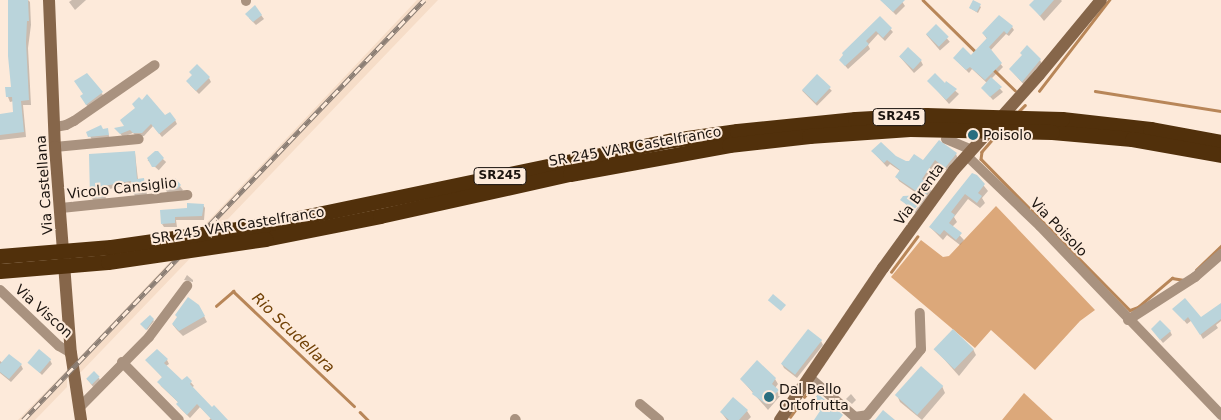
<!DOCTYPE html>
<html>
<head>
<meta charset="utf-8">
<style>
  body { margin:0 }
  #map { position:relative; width:1221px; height:420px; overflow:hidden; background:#fdeada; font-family:"DejaVu Sans",sans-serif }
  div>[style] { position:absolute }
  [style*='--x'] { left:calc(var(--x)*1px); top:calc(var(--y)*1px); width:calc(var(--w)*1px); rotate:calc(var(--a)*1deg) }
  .built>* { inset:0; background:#f6ddc8 }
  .forest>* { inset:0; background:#dca87a }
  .shadow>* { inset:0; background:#0003; transform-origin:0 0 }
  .stream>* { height:2.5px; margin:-1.25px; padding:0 1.25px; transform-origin:1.25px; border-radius:1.25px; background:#b88658 }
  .building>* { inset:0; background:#bad4db; transform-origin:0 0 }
  .street>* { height:10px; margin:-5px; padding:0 5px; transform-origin:5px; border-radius:5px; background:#a9927f }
  .secondary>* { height:12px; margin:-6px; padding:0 6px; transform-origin:6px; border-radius:6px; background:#86664a }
  .highway>* { height:15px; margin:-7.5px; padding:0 7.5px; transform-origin:7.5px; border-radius:7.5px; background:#51300b }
  .rail>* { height:4.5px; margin-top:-2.25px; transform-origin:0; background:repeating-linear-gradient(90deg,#fdeada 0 8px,#8b7e74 0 16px); box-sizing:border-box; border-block:1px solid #8b7e74 }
  .highway-bridge>* { height:15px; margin:-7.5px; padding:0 7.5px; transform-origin:7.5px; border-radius:7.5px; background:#51300b }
  .dots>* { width:14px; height:14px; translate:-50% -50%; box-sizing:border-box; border:2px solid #fdeada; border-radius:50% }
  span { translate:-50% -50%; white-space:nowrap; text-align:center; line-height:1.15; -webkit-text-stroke:4px #fdeada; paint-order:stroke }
  .shield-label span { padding:1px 4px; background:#fdeada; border:1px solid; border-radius:4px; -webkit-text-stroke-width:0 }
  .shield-label { font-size:12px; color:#1b140f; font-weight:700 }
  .poi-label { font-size:14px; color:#1b140f }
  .left { translate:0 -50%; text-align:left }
  .street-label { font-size:14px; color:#1b140f }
  .water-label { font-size:15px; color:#704005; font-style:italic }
</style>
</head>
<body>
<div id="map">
  <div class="built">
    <div style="clip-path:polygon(417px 0,438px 0,80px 373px,79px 358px)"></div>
    <div style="clip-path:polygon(67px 370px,67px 387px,35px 420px,18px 420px)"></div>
  </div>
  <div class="forest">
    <div style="clip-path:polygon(996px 206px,1095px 310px,1080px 321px,1035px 370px,991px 330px,975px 348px,891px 277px,921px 240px,943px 257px,949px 256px)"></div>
    <div style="clip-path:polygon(1024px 393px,1053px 420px,1002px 420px)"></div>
  </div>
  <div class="shadow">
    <div style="clip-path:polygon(9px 0,28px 0,30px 2px,31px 25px,28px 48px,31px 105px,23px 105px,26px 137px,0 140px,0 121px,14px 114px,14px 101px,10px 102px,8px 97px,13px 88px)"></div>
    <div style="clip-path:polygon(72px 0,86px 0,75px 10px,69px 2px)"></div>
    <div style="clip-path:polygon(881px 0,901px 0,905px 6px,896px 15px)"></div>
    <div style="clip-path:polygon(1035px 0,1061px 0,1062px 1px,1044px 21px,1031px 5px)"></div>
    <div style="clip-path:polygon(973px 1px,981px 7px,978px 13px,970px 8px)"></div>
    <div style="clip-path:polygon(261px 15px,264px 19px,256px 25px,249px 18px)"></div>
    <div style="clip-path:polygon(880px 18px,893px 32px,885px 41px,878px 34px,868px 45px,870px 49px,848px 69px,840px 60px)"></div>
    <div style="left:936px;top:26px;width:21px;height:13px;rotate:49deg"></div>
    <div style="clip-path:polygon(1012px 27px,1014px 30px,1009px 36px,1006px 34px,990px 51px,1003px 67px,991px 79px,1003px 92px,993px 100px,982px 88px,987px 83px,972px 69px,969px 73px,954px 58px,971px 56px,987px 39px,983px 33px)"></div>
    <div style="clip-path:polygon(900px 57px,921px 61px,923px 65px,914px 73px)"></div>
    <div style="clip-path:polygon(1040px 60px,1043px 66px,1026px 87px,1010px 69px)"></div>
    <div style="clip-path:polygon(87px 74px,106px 99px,90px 110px,85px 103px,84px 95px)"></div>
    <div style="left:817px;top:76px;width:21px;height:21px;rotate:45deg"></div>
    <div style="clip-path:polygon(209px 78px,211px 82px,199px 94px,190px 85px)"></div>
    <div style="clip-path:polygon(929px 81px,945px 85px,946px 83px,959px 94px,949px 104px)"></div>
    <div style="clip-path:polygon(165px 117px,175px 120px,177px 124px,162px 137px,153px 126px,144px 136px,136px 136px,133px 133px,123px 137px,118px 131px)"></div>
    <div style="clip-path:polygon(102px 130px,107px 130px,110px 139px,92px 140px,90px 136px)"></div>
    <div style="left:155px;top:152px;width:15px;height:11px;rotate:42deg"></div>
    <div style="clip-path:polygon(873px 152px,895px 157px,905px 162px,924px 162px,956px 154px,958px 159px,948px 172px,938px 164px,925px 183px,933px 192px,917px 214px,914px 212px,924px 199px,921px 199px,912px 211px,902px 200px,922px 197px,899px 181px,897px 177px,900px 171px,890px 164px,887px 167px)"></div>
    <div style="clip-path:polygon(135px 153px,138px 180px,143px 180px,146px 184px,147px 196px,135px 197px,132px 184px,105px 190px,106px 200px,94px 202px,92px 198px)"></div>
    <div style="clip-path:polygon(976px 176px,988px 191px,982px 198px,985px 203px,980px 208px,968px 199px,954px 217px,957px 222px,952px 227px,964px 240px,960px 245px,947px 235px,943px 240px,931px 228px)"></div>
    <div style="clip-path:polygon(175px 180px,183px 190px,180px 193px,167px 192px,165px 189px)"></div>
    <div style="clip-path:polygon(203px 205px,205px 208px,204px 220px,176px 220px,177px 227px,164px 227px,162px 224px,188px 210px)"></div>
    <div style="clip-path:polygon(187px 275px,193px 280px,193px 282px,184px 280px)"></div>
    <div style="clip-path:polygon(1221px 305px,1221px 321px,1216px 325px,1218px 328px,1203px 339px,1192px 320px,1187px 324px,1174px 309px,1201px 319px)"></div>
    <div style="clip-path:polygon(202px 312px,207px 322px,183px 336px,177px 330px,173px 325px)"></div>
    <div style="clip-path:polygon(153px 320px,154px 321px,147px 330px,142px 325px)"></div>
    <div style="clip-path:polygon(1170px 331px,1172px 335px,1163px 343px,1155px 333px)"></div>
    <div style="clip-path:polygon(821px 341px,823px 345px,797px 378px,784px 368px,782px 364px)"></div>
    <div style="clip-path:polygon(973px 349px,976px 355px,959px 376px,936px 350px)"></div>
    <div style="clip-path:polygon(50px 360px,52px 364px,42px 375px,29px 362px)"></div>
    <div style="clip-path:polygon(167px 360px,169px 364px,166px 366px,183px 382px,187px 378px,194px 386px,191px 388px,212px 409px,227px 420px,209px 420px,211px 418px,200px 407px,190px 418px,180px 408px,179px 403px,161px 386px,159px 382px,163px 378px,147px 361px)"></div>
    <div style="clip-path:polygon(0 361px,3px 363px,21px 365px,23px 369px,11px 382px,0 373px)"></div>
    <div style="clip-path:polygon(99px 378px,101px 382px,94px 388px,87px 379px)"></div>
    <div style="clip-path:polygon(741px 379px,775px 379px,778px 384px,775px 388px,780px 396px,768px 410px)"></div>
    <div style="clip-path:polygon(942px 386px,945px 393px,922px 420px,900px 402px,897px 395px)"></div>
    <div style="clip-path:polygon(851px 394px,856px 400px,852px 404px,846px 399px)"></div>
    <div style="clip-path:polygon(747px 411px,751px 417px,748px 420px,727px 420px,721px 412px)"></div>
  </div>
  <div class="stream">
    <div style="--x:923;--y:0;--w:74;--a:44.5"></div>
    <div style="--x:992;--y:68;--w:32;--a:44"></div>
    <div style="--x:1039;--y:91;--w:115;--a:-52.4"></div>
    <div style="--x:1095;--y:91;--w:128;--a:9"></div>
    <div style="--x:1019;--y:111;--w:8;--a:-45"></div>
    <div style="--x:995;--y:137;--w:20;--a:131"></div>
    <div style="--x:982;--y:152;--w:7;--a:98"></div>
    <div style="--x:981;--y:159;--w:212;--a:45.4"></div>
    <div style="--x:1130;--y:310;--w:9;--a:-21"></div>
    <div style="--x:1138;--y:307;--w:45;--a:-40.5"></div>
    <div style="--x:1172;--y:278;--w:12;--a:9"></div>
    <div style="--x:1196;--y:270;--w:35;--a:-44"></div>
    <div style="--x:891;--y:272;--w:44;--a:-53.4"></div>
    <div style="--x:216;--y:306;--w:23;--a:-41"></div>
    <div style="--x:233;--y:291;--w:167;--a:43.5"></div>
    <div style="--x:804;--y:397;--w:11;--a:-52"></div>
    <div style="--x:360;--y:412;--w:11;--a:45"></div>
    <div style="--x:790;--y:417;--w:19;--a:-54"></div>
  </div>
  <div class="building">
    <div style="clip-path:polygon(8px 0,28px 0,29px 21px,27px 21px,26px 42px,29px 100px,21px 101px,24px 132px,0 135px,0 114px,13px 112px,12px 97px,6px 97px,5px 87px,11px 87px,8px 56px)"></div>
    <div style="clip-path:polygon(880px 0,905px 0,893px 12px)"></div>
    <div style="left:973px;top:0;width:9px;height:9px;rotate:27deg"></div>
    <div style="clip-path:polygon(1034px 0,1054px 0,1040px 16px,1029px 5px)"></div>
    <div style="clip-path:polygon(255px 5px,262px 15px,253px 22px,245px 14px)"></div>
    <div style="clip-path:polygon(999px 15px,1013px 26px,1007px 34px,1004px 31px,989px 47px,1002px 63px,985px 80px,970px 67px,966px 70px,953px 58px,963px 47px,971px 55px,987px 38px,982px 33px)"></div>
    <div style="clip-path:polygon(880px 16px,892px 28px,883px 38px,876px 31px,866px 41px,869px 44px,845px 66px,839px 60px,843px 55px,842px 53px)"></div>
    <div style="left:936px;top:24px;width:18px;height:14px;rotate:45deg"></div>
    <div style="clip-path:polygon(1027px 45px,1041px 59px,1022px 82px,1009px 69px,1022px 55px,1020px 53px)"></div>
    <div style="left:908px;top:47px;width:19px;height:13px;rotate:43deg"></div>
    <div style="clip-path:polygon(197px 64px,210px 77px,196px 91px,186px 81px,192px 75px,189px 72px)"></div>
    <div style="clip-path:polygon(87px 73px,103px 92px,86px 105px,80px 96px,83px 94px,74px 81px)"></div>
    <div style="clip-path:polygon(935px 73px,945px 83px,946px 81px,957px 89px,946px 100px,927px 81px)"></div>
    <div style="left:817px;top:74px;width:19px;height:22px;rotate:43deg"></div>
    <div style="clip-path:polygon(991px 77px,1002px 87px,990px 97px,981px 88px)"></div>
    <div style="clip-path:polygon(147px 94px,165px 115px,170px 112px,176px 120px,159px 134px,151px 124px,142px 133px,133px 133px,130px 130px,120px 134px,114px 128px,124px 126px,120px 120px,135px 108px,132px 104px,139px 97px,142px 100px)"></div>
    <div style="clip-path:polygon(101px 125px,103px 129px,108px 128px,109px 135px,88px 137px,86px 132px)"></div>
    <div style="clip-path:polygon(939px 140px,957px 153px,945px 168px,935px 160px,922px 179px,932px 187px,914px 210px,900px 200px,903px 196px,922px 195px,895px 177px,900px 170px,887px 160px,884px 163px,871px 151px,881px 142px,896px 156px,906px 161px,909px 161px,914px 154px,923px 160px)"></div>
    <div style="clip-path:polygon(135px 151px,137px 179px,144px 178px,146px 192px,132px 194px,131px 181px,104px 186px,104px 197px,90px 198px,89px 154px)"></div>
    <div style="clip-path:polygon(155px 151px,158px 151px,164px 158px,155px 167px,152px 167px,147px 158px)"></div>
    <div style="clip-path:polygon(972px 173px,977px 175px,985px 184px,978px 193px,982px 196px,977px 203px,965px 194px,951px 212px,955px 215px,949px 223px,962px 233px,956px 240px,944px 230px,940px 235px,929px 227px)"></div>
    <div style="clip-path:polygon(175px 178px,181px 185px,177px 189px,165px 190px,163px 189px)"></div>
    <div style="clip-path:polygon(187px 203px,204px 204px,202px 216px,175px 217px,175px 223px,161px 224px,160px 210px,187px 208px)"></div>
    <div style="left:773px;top:294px;width:17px;height:8px;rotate:40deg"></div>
    <div style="clip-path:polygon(188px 297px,199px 305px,205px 316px,179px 331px,172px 324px,177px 317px,175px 315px)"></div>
    <div style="clip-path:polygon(1185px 298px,1201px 317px,1221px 303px,1221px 319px,1200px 335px,1188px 317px,1184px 321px,1172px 309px)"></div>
    <div style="clip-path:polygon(150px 315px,154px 319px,146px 330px,140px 324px)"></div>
    <div style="clip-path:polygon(1160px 320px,1171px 331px,1160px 340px,1151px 329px)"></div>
    <div style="left:808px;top:329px;width:18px;height:44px;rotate:38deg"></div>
    <div style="left:953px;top:329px;width:29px;height:28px;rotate:44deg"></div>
    <div style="left:39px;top:349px;width:16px;height:18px;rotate:40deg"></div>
    <div style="clip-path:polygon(157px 349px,168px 359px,164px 363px,182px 380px,187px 376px,192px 381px,190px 384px,212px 407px,214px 405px,228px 420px,212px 420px,197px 404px,187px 415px,176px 404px,178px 402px,157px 382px,162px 377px,145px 360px)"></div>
    <div style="clip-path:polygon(9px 354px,22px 364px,9px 379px,0 372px,0 364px)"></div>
    <div style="clip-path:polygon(757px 360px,776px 378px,772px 384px,779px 390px,766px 404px,752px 394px,753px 392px,740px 379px)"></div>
    <div style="left:921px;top:366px;width:30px;height:39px;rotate:42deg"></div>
    <div style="left:94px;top:371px;width:8px;height:11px;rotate:45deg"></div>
    <div style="clip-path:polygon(818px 394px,843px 415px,839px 420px,814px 420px,820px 411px,811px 403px)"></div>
    <div style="clip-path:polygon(733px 397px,748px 410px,739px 420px,729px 420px,720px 412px)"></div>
    <div style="clip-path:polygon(883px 410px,895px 420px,875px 420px)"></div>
  </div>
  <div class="street">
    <div style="--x:246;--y:1;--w:1;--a:-90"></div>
    <div style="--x:55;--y:127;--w:11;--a:-10"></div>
    <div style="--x:66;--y:125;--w:9;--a:-27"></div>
    <div style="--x:74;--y:121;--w:98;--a:-34.7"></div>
    <div style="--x:946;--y:139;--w:28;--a:23"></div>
    <div style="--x:55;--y:147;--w:84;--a:-5.4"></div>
    <div style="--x:967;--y:156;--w:101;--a:43.8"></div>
    <div style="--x:1040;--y:226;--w:262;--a:46.2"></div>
    <div style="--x:61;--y:208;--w:127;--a:-5.9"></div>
    <div style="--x:0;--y:290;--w:81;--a:43.5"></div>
    <div style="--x:59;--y:346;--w:14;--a:30"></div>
    <div style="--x:1128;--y:320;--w:80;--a:-32.7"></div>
    <div style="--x:1195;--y:277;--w:35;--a:-41"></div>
    <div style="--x:122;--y:362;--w:81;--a:45.5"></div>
    <div style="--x:809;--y:377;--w:61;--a:41"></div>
    <div style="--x:855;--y:417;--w:12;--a:-9"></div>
    <div style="--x:867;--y:415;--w:85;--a:-50.7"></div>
    <div style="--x:921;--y:349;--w:36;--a:-92"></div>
    <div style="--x:640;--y:404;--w:25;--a:40"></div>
    <div style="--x:80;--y:407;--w:98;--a:-45.4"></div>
    <div style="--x:149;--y:337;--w:64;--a:-53.3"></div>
    <div style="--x:515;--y:419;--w:1;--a:45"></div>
  </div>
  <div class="secondary">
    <div style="--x:49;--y:0;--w:147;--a:87.7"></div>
    <div style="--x:55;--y:147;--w:207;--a:85.6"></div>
    <div style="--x:71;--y:353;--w:68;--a:81.5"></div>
    <div style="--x:780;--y:420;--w:184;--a:-55.9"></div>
    <div style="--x:883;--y:268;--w:121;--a:-54.1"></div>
    <div style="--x:954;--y:170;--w:127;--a:-48.2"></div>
    <div style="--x:1039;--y:75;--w:97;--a:-50.4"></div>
  </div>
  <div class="highway">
    <div style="--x:1062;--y:119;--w:89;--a:6.5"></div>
    <div style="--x:1150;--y:129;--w:72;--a:10.4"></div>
    <div style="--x:1052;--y:132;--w:80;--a:5"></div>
    <div style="--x:1132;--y:139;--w:90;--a:10.2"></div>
    <div style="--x:265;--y:225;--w:417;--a:-11.8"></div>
    <div style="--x:673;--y:140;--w:65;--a:-8"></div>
    <div style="--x:265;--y:239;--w:117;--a:-11.3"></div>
    <div style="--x:380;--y:216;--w:195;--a:-12.5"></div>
    <div style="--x:570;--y:174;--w:162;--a:-10.3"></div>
  </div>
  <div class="rail">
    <div style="--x:23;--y:420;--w:581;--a:-46.33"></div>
  </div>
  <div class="highway-bridge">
    <div style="--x:737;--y:131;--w:119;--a:-5.8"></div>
    <div style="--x:855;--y:119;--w:71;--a:-3.2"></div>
    <div style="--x:926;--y:115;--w:136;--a:1.7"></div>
    <div style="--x:729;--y:145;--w:81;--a:-6.4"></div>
    <div style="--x:809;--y:136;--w:101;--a:-4"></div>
    <div style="--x:910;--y:129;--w:142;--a:1.2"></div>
    <div style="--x:0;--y:256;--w:111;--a:-4.6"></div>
    <div style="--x:111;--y:247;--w:156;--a:-8.1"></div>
    <div style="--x:0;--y:271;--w:108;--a:-4.8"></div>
    <div style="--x:108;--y:262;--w:159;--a:-8.3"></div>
  </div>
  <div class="dots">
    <div style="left:973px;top:135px;background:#2a6e7f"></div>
    <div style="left:769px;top:397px;background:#2a6e7f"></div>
  </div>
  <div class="shield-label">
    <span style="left:899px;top:117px">SR245</span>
    <span style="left:500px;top:176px">SR245</span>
  </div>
  <div class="poi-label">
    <span class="left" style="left:983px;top:135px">Poisolo</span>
    <span class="left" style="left:779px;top:397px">Dal Bello<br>Ortofrutta</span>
  </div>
  <div class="street-label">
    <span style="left:635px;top:146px;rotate:-10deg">SR 245 VAR Castelfranco</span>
    <span style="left:44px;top:185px;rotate:-94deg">Via Castellana</span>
    <span style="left:122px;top:188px;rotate:-6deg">Vicolo Cansiglio</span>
    <span style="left:919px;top:194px;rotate:-54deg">Via Brenta</span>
    <span style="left:238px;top:225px;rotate:-9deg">SR 245 VAR Castelfranco</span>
    <span style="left:1059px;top:227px;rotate:46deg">Via Poisolo</span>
    <span style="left:44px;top:311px;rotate:42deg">Via Viscon</span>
  </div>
  <div class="water-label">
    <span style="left:293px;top:333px;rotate:44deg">Rio Scudellara</span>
  </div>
</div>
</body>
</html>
